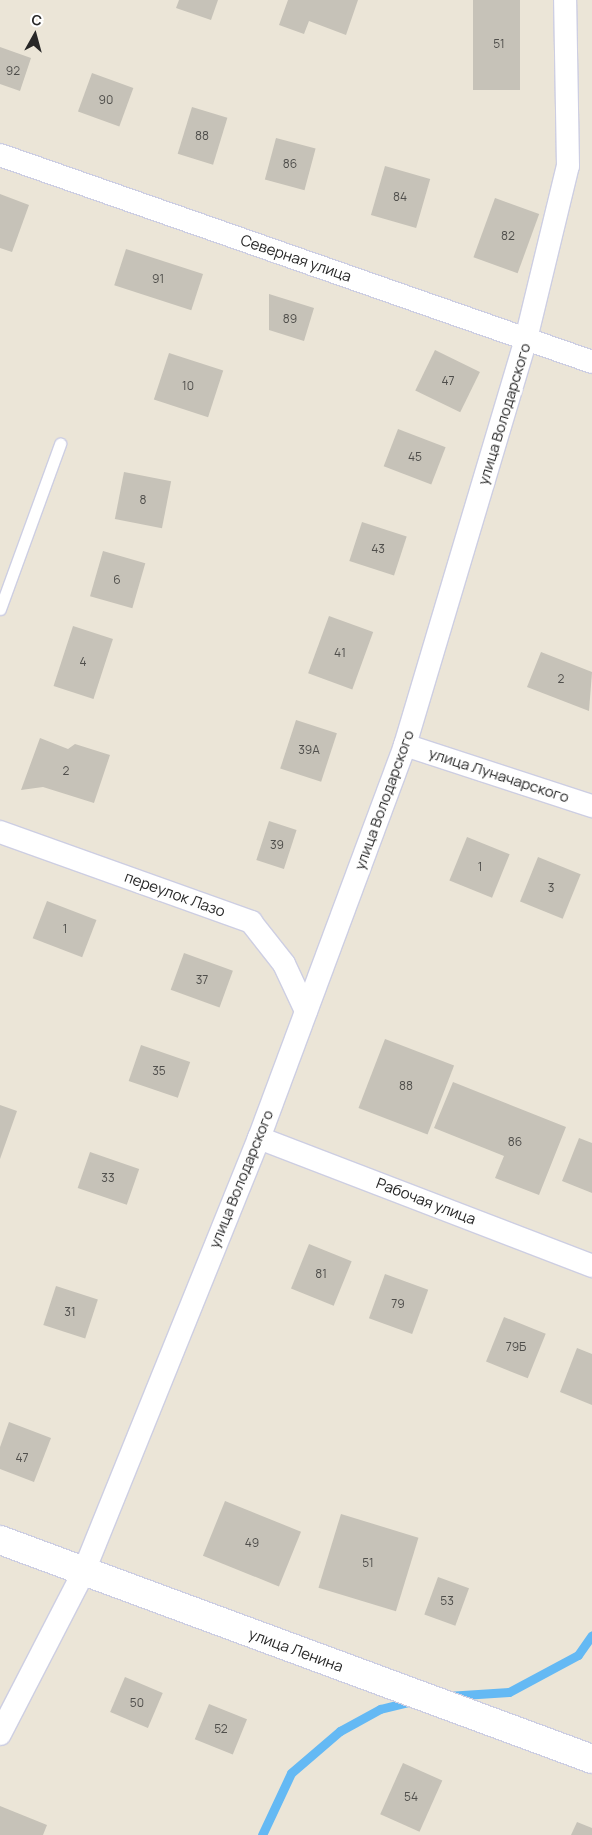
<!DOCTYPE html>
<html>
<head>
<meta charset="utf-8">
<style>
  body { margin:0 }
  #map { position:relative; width:592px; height:1835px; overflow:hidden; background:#ebe5d7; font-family:Manrope,sans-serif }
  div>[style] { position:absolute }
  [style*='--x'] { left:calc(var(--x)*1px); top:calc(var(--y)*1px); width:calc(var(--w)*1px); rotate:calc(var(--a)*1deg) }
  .stream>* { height:9px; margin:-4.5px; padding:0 4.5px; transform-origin:4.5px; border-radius:4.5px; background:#64b9f4 }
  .building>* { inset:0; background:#c6c2b8; transform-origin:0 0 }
  .roads { filter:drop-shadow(1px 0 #cdcee2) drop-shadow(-1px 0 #cdcee2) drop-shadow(0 1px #cdcee2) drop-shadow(0 -1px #cdcee2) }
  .service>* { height:11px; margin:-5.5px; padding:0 5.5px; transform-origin:5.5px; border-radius:5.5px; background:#fff }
  .minor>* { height:22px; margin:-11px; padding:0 11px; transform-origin:11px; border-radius:11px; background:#fff }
  .secondary>* { height:28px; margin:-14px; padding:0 14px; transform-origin:14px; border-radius:14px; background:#fff }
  span { translate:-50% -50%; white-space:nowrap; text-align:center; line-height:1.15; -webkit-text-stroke:5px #fff; paint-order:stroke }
  .number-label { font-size:12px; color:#4f4e4b }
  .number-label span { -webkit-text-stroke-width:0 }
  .street-label { font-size:15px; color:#272727 }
  .north { position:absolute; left:10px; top:10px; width:50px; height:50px; -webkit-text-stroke:4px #fff; paint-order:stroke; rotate:7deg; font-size:14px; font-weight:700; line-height:20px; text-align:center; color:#272727 }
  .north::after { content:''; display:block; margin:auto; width:18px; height:22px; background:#272727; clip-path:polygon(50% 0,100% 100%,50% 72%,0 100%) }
</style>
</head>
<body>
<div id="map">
  <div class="stream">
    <div style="--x:447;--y:1696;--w:62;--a:-3.7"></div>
    <div style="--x:509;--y:1692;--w:78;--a:-28.2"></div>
    <div style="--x:578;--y:1655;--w:24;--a:-55"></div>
    <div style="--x:262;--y:1835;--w:68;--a:-64.9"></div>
    <div style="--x:291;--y:1773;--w:65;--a:-40.6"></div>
    <div style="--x:340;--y:1731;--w:46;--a:-28.8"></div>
    <div style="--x:380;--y:1709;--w:33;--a:-14"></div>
  </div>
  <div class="building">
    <div style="clip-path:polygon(179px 0,218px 0,211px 20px,176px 8px)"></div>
    <div style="clip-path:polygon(288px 0,358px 0,346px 35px,309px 21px,304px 34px,279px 25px)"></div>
    <div style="left:473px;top:0;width:47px;height:90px"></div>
    <div style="clip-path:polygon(0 47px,31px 58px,20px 91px,0 84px)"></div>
    <div style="left:92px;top:73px;width:44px;height:41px;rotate:20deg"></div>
    <div style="left:192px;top:107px;width:37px;height:49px;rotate:17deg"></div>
    <div style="left:276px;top:138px;width:41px;height:43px;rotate:15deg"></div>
    <div style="left:385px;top:166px;width:47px;height:51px;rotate:16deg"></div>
    <div style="clip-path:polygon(0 194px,29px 205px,12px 252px,0 248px)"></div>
    <div style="left:495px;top:198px;width:47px;height:63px;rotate:20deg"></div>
    <div style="left:126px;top:249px;width:81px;height:38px;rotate:18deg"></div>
    <div style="clip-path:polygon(269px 294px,314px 308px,304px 341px,269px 330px)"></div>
    <div style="left:435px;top:350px;width:50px;height:45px;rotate:26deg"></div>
    <div style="left:169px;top:353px;width:57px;height:49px;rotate:18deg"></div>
    <div style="left:398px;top:429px;width:51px;height:40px;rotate:21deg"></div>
    <div style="left:124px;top:472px;width:48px;height:48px;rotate:11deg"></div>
    <div style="left:362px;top:522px;width:47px;height:41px;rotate:18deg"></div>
    <div style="left:103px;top:551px;width:44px;height:47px;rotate:16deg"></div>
    <div style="left:329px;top:616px;width:47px;height:61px;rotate:20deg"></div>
    <div style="left:73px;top:626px;width:42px;height:63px;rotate:18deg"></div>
    <div style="clip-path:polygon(541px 652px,592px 672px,589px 711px,527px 687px)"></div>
    <div style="left:296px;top:720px;width:43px;height:51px;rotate:18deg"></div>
    <div style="clip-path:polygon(40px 738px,68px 749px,75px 744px,110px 755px,94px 803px,43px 787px,21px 790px)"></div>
    <div style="left:269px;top:821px;width:29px;height:41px;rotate:18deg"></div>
    <div style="left:467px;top:837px;width:46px;height:47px;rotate:22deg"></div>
    <div style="left:538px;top:857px;width:46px;height:48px;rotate:22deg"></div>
    <div style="left:47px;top:901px;width:53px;height:40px;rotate:21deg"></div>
    <div style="left:184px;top:953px;width:52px;height:39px;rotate:20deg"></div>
    <div style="left:385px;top:1039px;width:74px;height:74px;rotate:21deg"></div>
    <div style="left:141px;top:1045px;width:52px;height:38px;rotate:19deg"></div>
    <div style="clip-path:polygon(453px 1082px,566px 1127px,539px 1195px,495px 1178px,504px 1156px,434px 1128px)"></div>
    <div style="clip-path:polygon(0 1105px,17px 1111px,0 1159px)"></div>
    <div style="clip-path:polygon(579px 1138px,592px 1143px,592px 1193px,562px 1181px)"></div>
    <div style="left:90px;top:1152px;width:52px;height:38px;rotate:19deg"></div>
    <div style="left:309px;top:1244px;width:46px;height:48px;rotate:22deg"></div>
    <div style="left:385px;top:1274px;width:46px;height:47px;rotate:20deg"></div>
    <div style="left:56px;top:1286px;width:44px;height:41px;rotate:18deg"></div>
    <div style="left:504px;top:1317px;width:45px;height:48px;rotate:22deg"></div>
    <div style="clip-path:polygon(577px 1348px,592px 1354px,592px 1405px,560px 1392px)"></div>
    <div style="clip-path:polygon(9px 1422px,51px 1438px,34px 1482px,0 1469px,0 1447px)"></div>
    <div style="left:225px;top:1501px;width:82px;height:59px;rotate:22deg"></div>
    <div style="left:341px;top:1514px;width:81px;height:77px;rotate:17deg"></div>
    <div style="left:438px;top:1577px;width:33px;height:40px;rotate:20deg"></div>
    <div style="left:125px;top:1677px;width:41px;height:38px;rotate:23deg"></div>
    <div style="left:209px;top:1704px;width:41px;height:38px;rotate:22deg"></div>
    <div style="left:403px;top:1763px;width:43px;height:56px;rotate:24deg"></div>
    <div style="clip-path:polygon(0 1806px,47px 1825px,43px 1835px,0 1835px)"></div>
    <div style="clip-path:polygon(577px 1822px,592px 1828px,592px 1835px,571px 1835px)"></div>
  </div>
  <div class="roads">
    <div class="service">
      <div style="--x:0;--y:609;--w:176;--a:-70"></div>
    </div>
    <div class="minor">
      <div style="--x:0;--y:155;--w:627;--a:19.27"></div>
      <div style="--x:405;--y:745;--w:197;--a:18.1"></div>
      <div style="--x:0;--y:832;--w:267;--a:19.7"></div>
      <div style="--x:251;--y:922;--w:53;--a:51.8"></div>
      <div style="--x:284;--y:964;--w:52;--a:64.9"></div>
      <div style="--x:259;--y:1138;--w:357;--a:21"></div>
      <div style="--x:0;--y:1734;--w:183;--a:-62.7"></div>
      <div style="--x:84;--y:1571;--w:467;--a:-68"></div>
      <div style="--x:259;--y:1138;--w:419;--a:-69.6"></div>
      <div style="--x:405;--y:745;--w:424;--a:-73.4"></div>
      <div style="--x:526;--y:339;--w:178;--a:-76.4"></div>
      <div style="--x:568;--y:166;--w:166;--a:-91"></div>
    </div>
    <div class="secondary">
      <div style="--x:0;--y:1540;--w:631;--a:20.3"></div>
    </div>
  </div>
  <div class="number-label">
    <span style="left:499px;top:44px">51</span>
    <span style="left:13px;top:71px">92</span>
    <span style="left:106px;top:100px">90</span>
    <span style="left:202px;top:136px">88</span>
    <span style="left:290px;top:164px">86</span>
    <span style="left:400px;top:197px">84</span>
    <span style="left:508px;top:236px">82</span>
    <span style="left:158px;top:279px">91</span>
    <span style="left:290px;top:319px">89</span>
    <span style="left:448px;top:381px">47</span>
    <span style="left:188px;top:386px">10</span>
    <span style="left:415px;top:457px">45</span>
    <span style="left:143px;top:500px">8</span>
    <span style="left:378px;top:549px">43</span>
    <span style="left:117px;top:580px">6</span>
    <span style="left:340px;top:653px">41</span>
    <span style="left:83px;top:662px">4</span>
    <span style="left:561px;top:679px">2</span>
    <span style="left:309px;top:750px">39А</span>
    <span style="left:66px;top:771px">2</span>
    <span style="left:277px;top:845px">39</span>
    <span style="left:480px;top:867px">1</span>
    <span style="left:551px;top:888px">3</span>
    <span style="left:65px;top:929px">1</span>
    <span style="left:202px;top:980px">37</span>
    <span style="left:159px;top:1071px">35</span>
    <span style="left:406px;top:1086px">88</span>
    <span style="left:515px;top:1142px">86</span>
    <span style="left:108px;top:1178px">33</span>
    <span style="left:321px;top:1274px">81</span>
    <span style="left:398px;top:1304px">79</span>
    <span style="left:70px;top:1312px">31</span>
    <span style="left:516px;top:1347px">79Б</span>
    <span style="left:22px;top:1458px">47</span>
    <span style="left:252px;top:1543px">49</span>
    <span style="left:368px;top:1563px">51</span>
    <span style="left:447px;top:1601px">53</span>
    <span style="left:137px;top:1703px">50</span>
    <span style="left:221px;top:1729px">52</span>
    <span style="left:411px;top:1797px">54</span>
  </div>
  <div class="street-label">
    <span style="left:296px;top:258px;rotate:19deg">Северная улица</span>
    <span style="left:504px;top:414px;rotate:-73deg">улица Володарского</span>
    <span style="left:499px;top:775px;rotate:18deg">улица Луначарского</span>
    <span style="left:384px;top:800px;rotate:-70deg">улица Володарского</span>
    <span style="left:175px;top:894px;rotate:20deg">переулок Лазо</span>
    <span style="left:241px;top:1179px;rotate:-68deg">улица Володарского</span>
    <span style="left:426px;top:1201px;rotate:21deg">Рабочая улица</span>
    <span style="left:296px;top:1650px;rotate:20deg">улица Ленина</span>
  </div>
  <div class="north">С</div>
</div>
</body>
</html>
